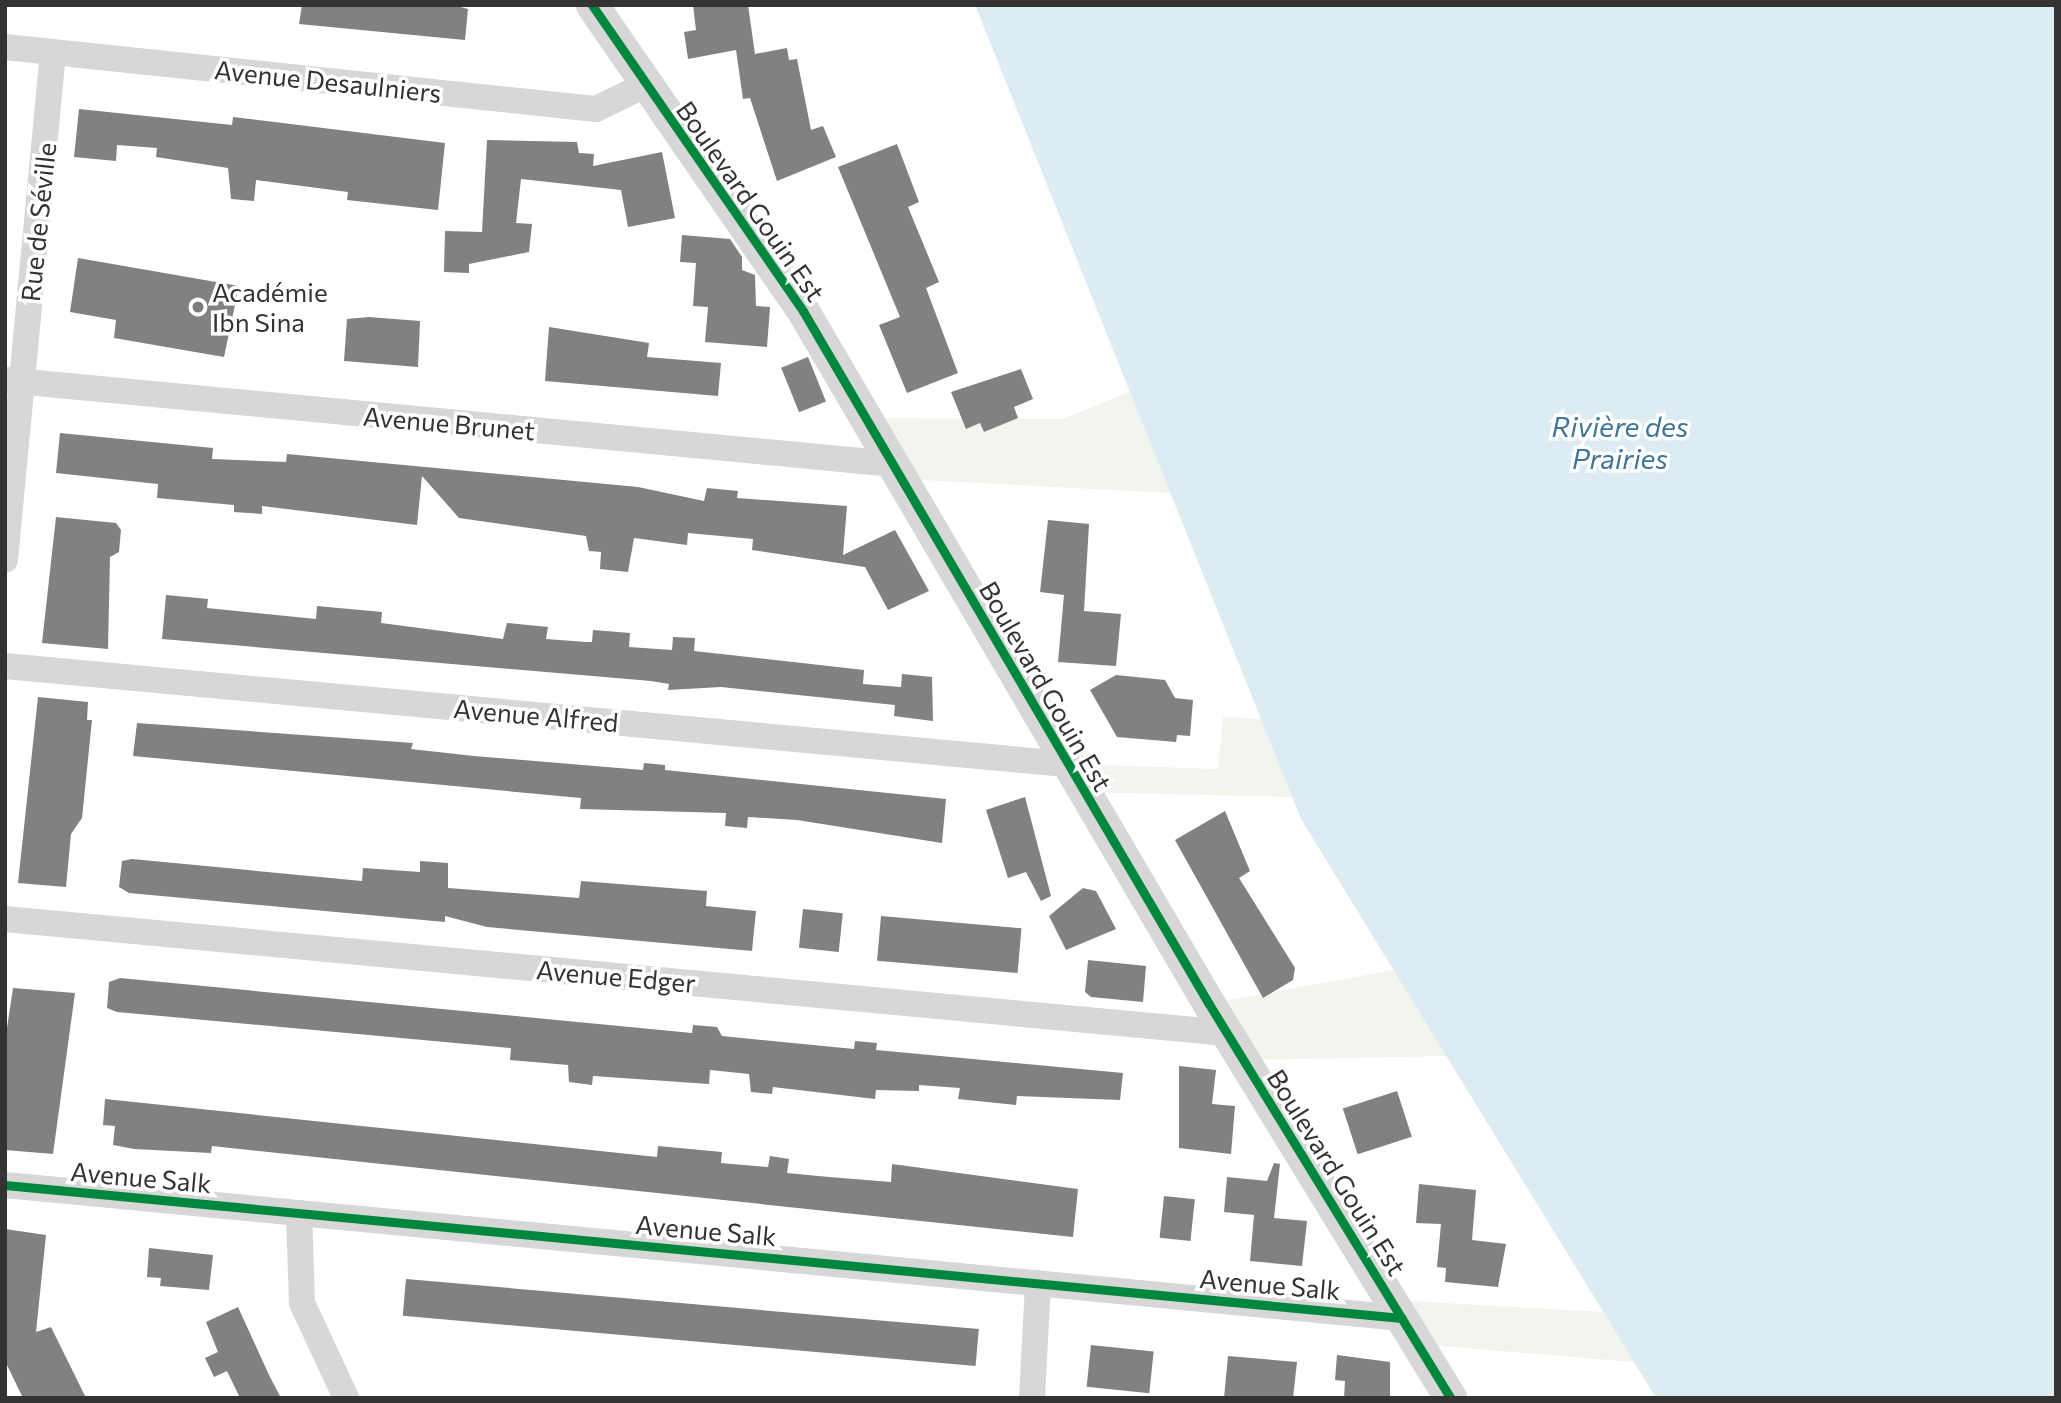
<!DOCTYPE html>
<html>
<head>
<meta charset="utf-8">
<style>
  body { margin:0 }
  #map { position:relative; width:2061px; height:1403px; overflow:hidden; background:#fff; font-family:Commissioner,sans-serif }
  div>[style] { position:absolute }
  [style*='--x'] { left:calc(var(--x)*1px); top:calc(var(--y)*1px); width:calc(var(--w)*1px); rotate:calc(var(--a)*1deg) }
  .green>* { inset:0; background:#f1f5ed }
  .water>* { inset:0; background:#ddebf3 }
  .building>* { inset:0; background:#818181; transform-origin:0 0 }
  .minor>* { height:26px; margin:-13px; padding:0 13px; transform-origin:13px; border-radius:13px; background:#d7d7d7 }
  .tertiary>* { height:33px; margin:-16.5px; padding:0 16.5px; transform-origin:16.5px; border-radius:16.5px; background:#d7d7d7 }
  .cycleway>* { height:9px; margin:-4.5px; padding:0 4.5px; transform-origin:4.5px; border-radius:4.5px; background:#00873e }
  .dots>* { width:19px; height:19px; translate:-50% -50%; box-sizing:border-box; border:4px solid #fff; border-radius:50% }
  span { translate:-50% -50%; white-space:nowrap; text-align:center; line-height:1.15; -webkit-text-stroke:7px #fff; paint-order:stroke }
  .street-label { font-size:26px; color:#333 }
  .poi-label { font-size:26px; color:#333 }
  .left { translate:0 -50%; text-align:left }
  .water-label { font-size:28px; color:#3f7597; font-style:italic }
  .frame { position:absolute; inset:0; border:7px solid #333; pointer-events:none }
</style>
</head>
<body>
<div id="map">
  <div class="green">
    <div style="clip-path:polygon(1131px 391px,1171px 493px,903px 479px,867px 418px,1063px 419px)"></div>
    <div style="clip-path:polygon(1223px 717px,1262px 719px,1293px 797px,1083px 792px,1066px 764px,1218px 769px)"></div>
    <div style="clip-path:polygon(1394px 970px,1447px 1056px,1244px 1060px,1209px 1004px)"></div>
    <div style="clip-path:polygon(1391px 1300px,1603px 1312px,1634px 1362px,1418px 1344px)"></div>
  </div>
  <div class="water">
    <div style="clip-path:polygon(975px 5px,2056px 5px,2056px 1398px,1656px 1398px,1301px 819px)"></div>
  </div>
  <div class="building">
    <div style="clip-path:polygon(302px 5px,453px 5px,468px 9px,465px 40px,299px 24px)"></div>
    <div style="clip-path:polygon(693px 5px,748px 5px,755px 54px,787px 48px,789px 60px,797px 59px,811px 130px,823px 126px,836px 157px,777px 181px,750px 98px,743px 99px,736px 50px,688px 59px,684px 32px,696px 30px)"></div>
    <div style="clip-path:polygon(79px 109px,232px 125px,233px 117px,445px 143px,438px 210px,347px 200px,348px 192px,256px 180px,254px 201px,231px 199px,228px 168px,156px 157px,157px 148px,117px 145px,116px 161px,74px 157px)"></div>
    <div style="clip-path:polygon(487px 140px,577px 142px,579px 153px,594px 154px,593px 166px,662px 152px,675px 218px,628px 227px,621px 190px,521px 179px,516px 223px,532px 224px,529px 252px,469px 264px,469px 273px,444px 272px,445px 231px,482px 232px)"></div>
    <div style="clip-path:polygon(897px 144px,919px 202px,908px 207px,939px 282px,926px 288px,958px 373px,907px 393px,879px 325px,900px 317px,838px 167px)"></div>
    <div style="clip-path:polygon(682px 235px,730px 239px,742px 257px,742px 270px,755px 275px,756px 306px,770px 307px,767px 347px,705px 342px,708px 307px,693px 306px,696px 263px,680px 262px)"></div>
    <div style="clip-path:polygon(78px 258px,239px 286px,224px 357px,114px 338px,116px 320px,70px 312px)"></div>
    <div style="clip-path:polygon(369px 317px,420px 321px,418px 367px,344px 361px,347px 319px)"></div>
    <div style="clip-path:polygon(549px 327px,649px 343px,647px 357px,721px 363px,718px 396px,545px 381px)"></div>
    <div style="left:808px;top:357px;width:48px;height:29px;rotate:68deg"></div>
    <div style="clip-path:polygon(1021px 369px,1033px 399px,1014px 407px,1018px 418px,984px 432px,980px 423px,966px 429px,951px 392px)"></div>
    <div style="clip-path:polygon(60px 433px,213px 448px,212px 459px,286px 462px,287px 454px,638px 487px,704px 501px,707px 488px,738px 491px,737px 498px,847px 506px,843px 555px,895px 530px,929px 591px,888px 610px,865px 567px,752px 550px,753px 539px,688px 533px,687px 545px,634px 538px,628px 572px,600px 569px,601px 552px,589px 551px,586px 536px,459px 518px,422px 476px,417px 525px,262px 506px,262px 514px,234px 512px,234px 505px,157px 498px,158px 484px,56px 473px)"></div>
    <div style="clip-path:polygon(56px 517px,116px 523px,121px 530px,119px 552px,110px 557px,108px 649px,42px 643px)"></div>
    <div style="clip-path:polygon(1048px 520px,1089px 524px,1084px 611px,1121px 614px,1116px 666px,1058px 662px,1064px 595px,1040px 592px)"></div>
    <div style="clip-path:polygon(166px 595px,208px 599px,207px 608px,316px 619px,317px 606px,382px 612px,381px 623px,503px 639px,507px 623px,548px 627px,546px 639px,586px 642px,592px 642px,593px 630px,630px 633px,629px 647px,672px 650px,673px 637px,695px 638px,694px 651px,864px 670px,863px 684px,901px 687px,902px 674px,932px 677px,933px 721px,894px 716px,895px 705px,721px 687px,668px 690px,669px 684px,651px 681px,162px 639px)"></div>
    <div style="clip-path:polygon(1116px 675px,1165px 680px,1175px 698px,1193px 700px,1190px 736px,1177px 735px,1176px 742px,1117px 737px,1090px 690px)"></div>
    <div style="clip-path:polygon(38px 697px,88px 702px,87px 720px,92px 720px,82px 818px,71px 834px,66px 887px,18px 883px)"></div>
    <div style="clip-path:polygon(137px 723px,413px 743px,411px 749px,474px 756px,643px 770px,644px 763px,665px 765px,665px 770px,946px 799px,942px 843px,797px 820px,748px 817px,747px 828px,725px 826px,726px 813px,580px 809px,581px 798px,133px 756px)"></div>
    <div style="clip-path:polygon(1025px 797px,1051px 896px,1041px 901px,1026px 872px,1008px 878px,986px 810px)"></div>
    <div style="clip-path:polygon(1225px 811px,1250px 871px,1239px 878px,1295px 968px,1293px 980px,1263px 998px,1175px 840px)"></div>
    <div style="clip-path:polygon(132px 859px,362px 881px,363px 868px,420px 872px,420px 861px,448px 863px,448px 888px,579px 898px,581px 881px,707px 891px,706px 906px,756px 911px,752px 951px,487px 927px,445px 916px,445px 922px,129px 893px,119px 887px,122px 861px)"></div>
    <div style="clip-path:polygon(1083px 888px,1096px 891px,1116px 929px,1066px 950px,1049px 916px)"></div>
    <div style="left:803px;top:909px;width:40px;height:39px;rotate:6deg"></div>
    <div style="left:881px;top:916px;width:141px;height:45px;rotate:5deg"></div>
    <div style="clip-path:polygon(1088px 960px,1146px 966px,1143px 1002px,1091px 997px,1085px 992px)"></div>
    <div style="clip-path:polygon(120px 978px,692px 1033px,693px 1025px,717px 1027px,722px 1036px,854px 1049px,855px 1041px,877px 1043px,876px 1050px,1123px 1073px,1120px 1100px,1017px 1096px,1016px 1105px,958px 1099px,960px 1088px,919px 1085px,919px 1091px,876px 1090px,875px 1099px,773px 1087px,772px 1094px,751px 1092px,749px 1074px,710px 1070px,709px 1084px,593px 1076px,592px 1085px,569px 1082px,568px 1065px,510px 1060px,511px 1048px,117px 1012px,107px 1008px,109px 982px)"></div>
    <div style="clip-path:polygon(13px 988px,75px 993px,53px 1154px,5px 1150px,5px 1041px)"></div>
    <div style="clip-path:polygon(1179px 1066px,1216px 1070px,1212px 1104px,1235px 1106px,1231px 1154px,1179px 1148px)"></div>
    <div style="left:1397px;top:1091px;width:48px;height:57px;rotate:72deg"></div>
    <div style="clip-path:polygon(105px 1099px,657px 1157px,658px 1146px,722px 1152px,721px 1163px,768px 1167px,770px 1156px,789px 1159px,787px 1173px,829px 1177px,891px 1182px,892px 1164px,1078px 1189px,1073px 1237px,212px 1146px,211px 1153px,134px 1149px,113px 1145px,115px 1126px,103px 1125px)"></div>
    <div style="clip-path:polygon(1274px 1163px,1280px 1164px,1274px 1218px,1307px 1221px,1302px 1266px,1250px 1261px,1254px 1215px,1224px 1212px,1227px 1177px,1267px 1181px)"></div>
    <div style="clip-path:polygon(1419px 1184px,1476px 1190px,1472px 1240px,1506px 1244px,1498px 1287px,1445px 1282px,1446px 1268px,1437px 1267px,1441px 1224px,1416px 1223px)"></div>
    <div style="left:1164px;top:1196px;width:31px;height:42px;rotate:6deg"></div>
    <div style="clip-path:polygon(5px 1229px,46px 1235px,36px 1332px,51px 1327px,86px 1398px,23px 1398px,5px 1361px)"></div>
    <div style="clip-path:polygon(149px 1248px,213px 1255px,209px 1290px,160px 1286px,161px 1278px,147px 1277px)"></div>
    <div style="left:406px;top:1279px;width:575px;height:37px;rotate:5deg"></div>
    <div style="clip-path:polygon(238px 1307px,269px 1375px,281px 1398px,240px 1398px,227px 1371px,214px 1377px,205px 1358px,218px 1352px,206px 1322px)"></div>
    <div style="left:1091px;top:1345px;width:63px;height:42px;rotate:6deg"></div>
    <div style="clip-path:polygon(1337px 1355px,1390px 1362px,1390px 1398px,1344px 1398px,1345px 1381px,1335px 1380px)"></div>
    <div style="clip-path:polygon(1228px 1356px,1297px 1362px,1293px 1398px,1224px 1398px)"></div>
  </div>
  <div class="minor">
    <div style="--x:5;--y:47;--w:594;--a:5.99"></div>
    <div style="--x:596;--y:109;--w:55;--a:-26.1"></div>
    <div style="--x:5;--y:380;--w:892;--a:5.4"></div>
    <div style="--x:5;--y:560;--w:510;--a:-84.6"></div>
    <div style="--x:5;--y:666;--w:1066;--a:5.28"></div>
    <div style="--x:5;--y:919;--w:1227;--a:5.33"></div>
    <div style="--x:5;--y:1185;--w:1403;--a:5.44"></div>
    <div style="--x:299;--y:1213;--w:90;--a:88.1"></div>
    <div style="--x:302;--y:1303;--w:105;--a:65.1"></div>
    <div style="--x:1032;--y:1398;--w:115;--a:-87"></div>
  </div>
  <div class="tertiary">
    <div style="--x:592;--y:5;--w:372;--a:55.4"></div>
    <div style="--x:803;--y:311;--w:803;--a:59.64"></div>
    <div style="--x:1209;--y:1004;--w:462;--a:58.5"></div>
  </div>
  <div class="cycleway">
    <div style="--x:592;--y:5;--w:372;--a:55.4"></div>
    <div style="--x:803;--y:311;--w:803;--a:59.64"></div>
    <div style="--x:1209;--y:1004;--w:462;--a:58.5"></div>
    <div style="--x:5;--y:1185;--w:1403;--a:5.44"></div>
  </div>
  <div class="dots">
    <div style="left:198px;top:307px;background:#7a7a7a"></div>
  </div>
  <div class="street-label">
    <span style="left:328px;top:81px;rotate:6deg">Avenue Desaulniers</span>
    <span style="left:751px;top:201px;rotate:55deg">Boulevard Gouin Est</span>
    <span style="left:38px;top:222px;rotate:-84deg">Rue de Séville</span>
    <span style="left:449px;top:423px;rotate:5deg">Avenue Brunet</span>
    <span style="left:1046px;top:686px;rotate:60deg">Boulevard Gouin Est</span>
    <span style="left:536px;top:715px;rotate:5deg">Avenue Alfred</span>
    <span style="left:616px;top:976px;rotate:5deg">Avenue Edger</span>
    <span style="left:1337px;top:1172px;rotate:58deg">Boulevard Gouin Est</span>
    <span style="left:141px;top:1177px;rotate:5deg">Avenue Salk</span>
    <span style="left:706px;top:1230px;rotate:5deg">Avenue Salk</span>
    <span style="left:1270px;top:1284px;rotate:5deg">Avenue Salk</span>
  </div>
  <div class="poi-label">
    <span class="left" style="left:212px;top:307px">Académie<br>Ibn Sina</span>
  </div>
  <div class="water-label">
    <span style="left:1620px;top:442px">Rivière des<br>Prairies</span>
  </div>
  <div class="frame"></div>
</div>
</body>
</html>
